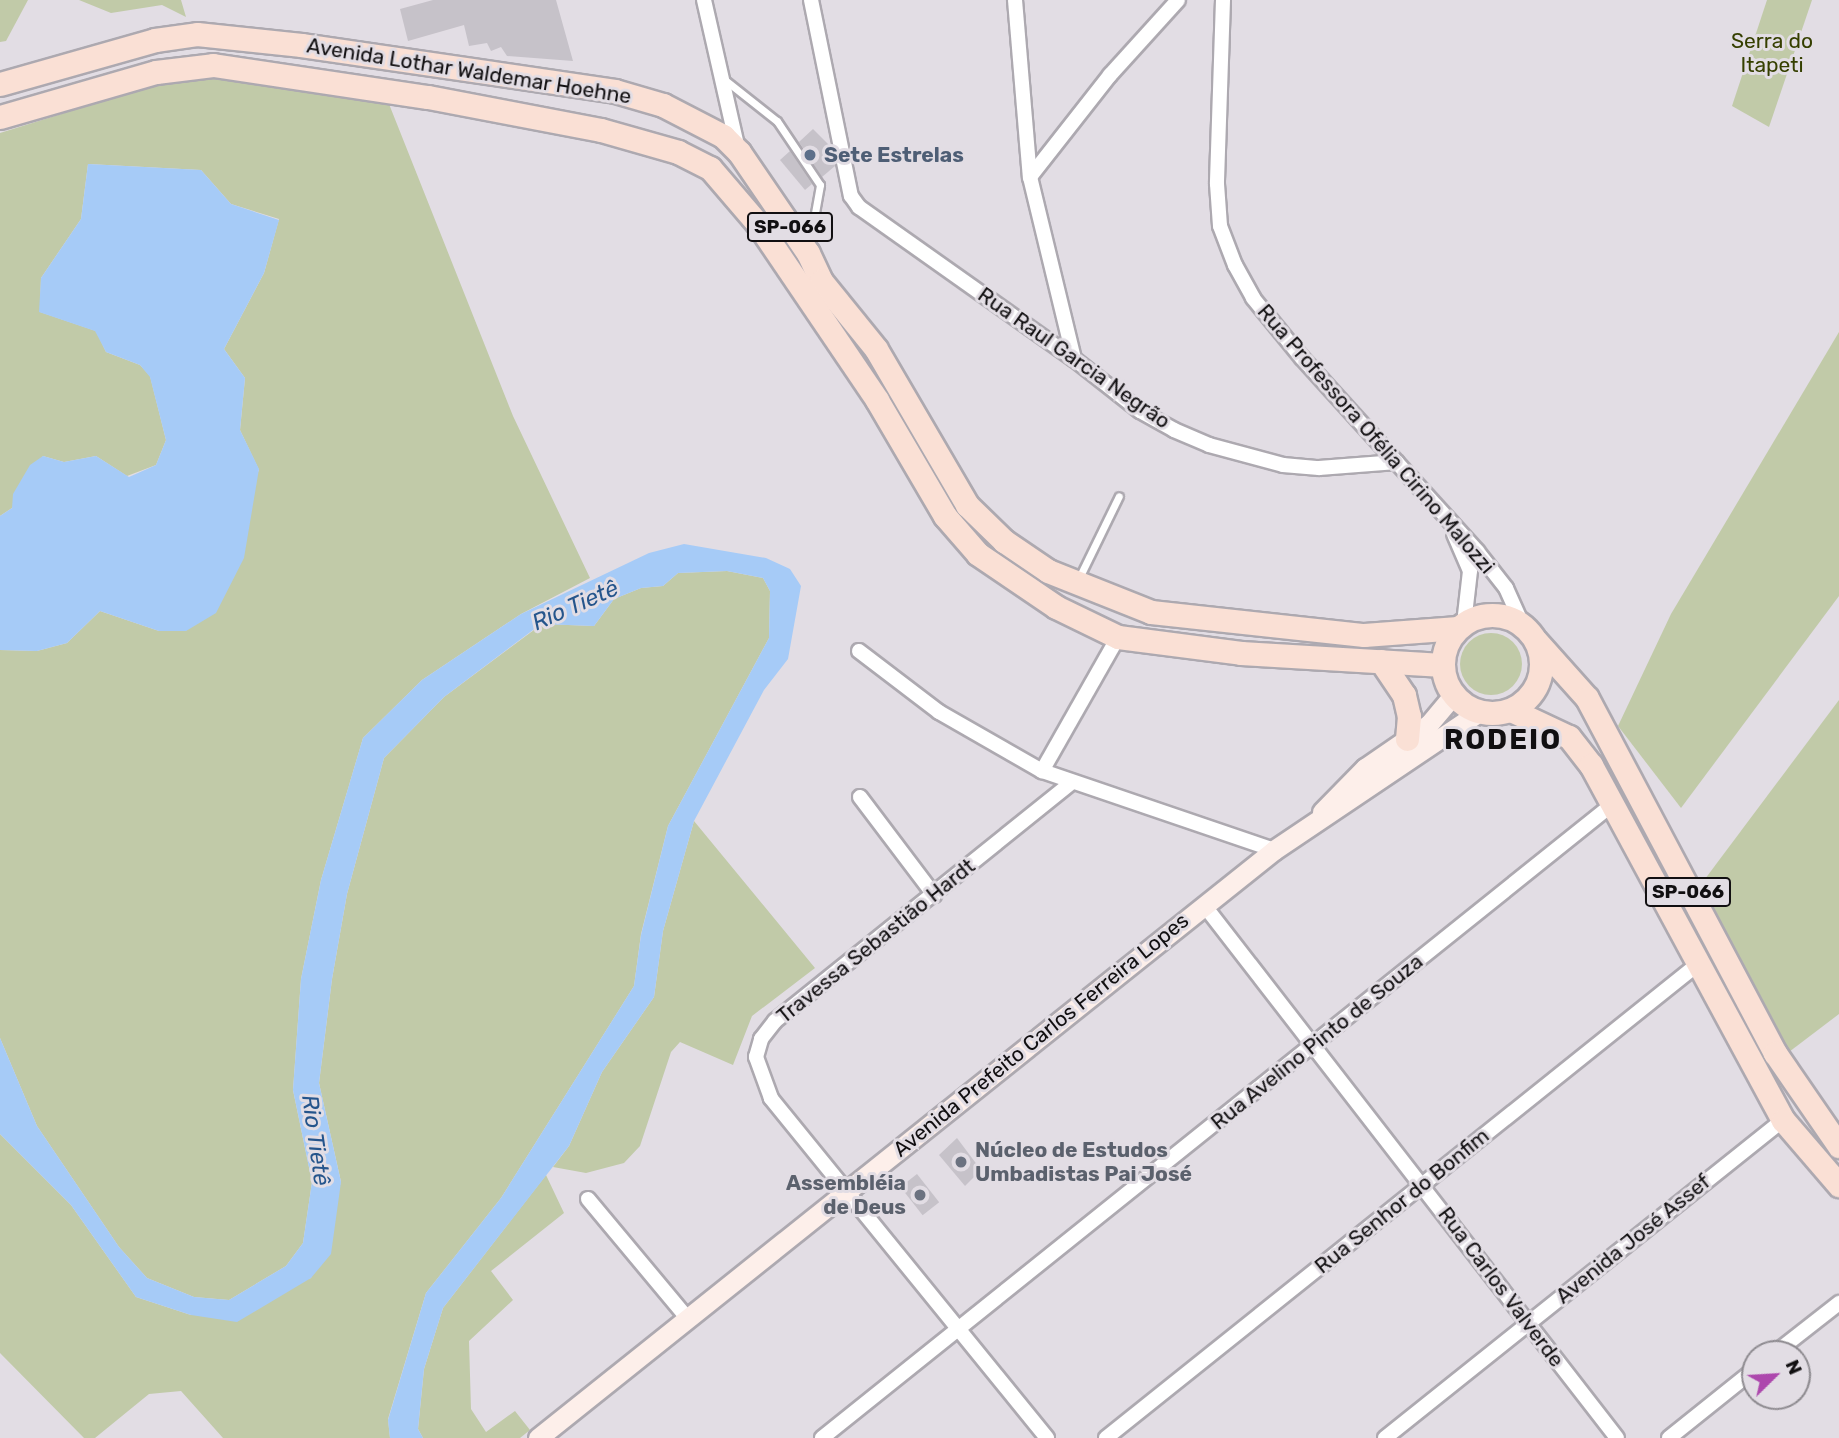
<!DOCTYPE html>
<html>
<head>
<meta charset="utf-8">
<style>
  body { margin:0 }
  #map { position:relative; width:1839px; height:1438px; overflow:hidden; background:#e2dde4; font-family:Rubik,sans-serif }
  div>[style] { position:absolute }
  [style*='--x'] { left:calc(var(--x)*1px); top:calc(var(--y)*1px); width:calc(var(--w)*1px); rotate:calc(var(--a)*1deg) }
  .green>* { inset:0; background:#c1caa8 }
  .round { border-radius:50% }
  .water>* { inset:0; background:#a6cbf7 }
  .building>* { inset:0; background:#c6c2c9; transform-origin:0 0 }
  .roads { filter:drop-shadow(2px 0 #ada9b0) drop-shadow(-2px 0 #ada9b0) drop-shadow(0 2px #ada9b0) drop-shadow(0 -2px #ada9b0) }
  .service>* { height:7px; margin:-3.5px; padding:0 3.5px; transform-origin:3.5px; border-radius:3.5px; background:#fff }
  .minor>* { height:14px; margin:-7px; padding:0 7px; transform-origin:7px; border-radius:7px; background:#fff }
  .secondary>* { height:19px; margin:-9.5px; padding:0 9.5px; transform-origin:9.5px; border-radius:9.5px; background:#fdefea }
  .primary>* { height:23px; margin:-11.5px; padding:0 11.5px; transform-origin:11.5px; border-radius:11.5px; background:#fae0d5 }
  .primary>.ring { margin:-11.5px; padding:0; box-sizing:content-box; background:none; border:23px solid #fae0d5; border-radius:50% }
  .dots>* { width:19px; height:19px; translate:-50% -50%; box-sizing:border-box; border:4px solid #e2dde4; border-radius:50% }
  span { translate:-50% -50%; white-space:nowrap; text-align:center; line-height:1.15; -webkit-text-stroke:6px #e2dde4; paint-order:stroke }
  .shield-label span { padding:2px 5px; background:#e2dde4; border:2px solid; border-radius:5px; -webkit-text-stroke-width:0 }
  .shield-label { font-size:19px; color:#110f11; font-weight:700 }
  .park-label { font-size:21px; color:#353f00 }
  .street-label { font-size:21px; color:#110f11 }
  .service-label { font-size:21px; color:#4e5e75; font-weight:700 }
  .left { translate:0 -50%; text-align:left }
  .worship-label { font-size:21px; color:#5b616d; font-weight:700 }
  .right { translate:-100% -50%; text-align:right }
  .water-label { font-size:23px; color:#25558c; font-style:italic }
  .district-label { font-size:28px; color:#110f11; font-weight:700; letter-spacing:2px }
  .north { position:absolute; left:1741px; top:1340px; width:70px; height:70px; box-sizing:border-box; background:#e2dde4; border:2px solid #8e8b90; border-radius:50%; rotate:66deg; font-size:19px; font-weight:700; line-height:28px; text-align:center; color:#110f11 }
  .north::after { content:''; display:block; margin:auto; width:24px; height:32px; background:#ad48ad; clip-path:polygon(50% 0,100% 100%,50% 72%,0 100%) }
</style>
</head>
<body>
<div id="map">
  <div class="green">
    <div style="clip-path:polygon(0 0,28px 0,6px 41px,0 42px)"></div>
    <div style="clip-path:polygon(79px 0,181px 0,186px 17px,162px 5px,111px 13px)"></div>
    <div style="clip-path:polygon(1767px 0,1812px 0,1769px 127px,1732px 106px)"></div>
    <div style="clip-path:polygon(201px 77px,389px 104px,513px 416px,590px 578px,521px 614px,422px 680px,363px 738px,321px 880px,301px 979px,293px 1090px,312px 1182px,303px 1243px,286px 1266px,229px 1300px,194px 1297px,147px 1278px,119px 1247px,37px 1126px,0 1038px,0 650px,37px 651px,67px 643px,100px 611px,159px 631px,186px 631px,259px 470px,240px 430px,245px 378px,224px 349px,264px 273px,279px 219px,231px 204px,201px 170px,88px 164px,81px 219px,41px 278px,40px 312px,96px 331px,106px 352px,140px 365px,150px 376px,166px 440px,156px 465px,127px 476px,96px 456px,64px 462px,43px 456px,12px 508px,0 516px,0 133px,145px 88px)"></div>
    <div style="clip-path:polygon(1839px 332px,1839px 596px,1681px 808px,1618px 726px,1671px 614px)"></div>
    <div style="clip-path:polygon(727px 571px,763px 578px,770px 591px,769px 638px,668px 826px,641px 934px,634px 986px,501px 1198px,426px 1293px,388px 1419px,390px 1438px,223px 1438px,181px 1391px,149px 1394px,95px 1438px,84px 1438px,0 1353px,0 1134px,71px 1205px,136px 1297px,191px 1315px,311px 1278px,341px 1182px,319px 1083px,332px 979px,347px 894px,384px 758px,444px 697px,542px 624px,594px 626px,614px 599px,641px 588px,663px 586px,678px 573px)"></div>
    <div class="round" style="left:1460px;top:633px;width:62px;height:62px"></div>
    <div style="clip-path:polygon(1839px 700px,1839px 1014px,1785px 1055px,1702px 883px)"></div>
    <div style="clip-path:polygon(694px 821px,815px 968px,752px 1016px,733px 1065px,680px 1042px,671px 1052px,640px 1146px,624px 1163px,586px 1173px,553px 1167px,569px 1146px,602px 1072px,654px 997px,663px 931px)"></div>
    <div style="clip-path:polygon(546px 1175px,564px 1213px,491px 1271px,513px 1300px,469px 1341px,471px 1409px,486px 1432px,515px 1411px,530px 1430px,520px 1438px,423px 1438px,418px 1429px,424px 1369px,443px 1308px)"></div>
  </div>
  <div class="water">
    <div style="clip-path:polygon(88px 164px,201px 170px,231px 204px,279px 220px,264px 273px,224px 349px,245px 378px,240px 430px,259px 469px,244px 558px,216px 613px,186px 631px,159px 631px,100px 611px,67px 643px,37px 651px,0 650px,0 516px,12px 508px,13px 494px,30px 465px,43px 456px,64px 462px,96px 456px,129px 477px,156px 465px,166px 440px,150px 377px,140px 365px,106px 352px,95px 331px,39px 312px,41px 278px,81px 219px)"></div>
    <div style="clip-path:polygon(684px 544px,766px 558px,790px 569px,801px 586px,788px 659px,764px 690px,694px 821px,663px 931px,654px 997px,602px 1072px,569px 1146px,443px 1308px,424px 1369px,418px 1429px,423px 1438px,390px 1438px,388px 1420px,426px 1293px,501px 1198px,634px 986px,641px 935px,668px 826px,769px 638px,770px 591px,763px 578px,727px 571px,678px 573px,663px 586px,641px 588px,614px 599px,594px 626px,541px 624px,444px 697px,384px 758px,347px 894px,332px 979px,319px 1083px,341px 1182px,331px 1254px,311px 1278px,237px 1322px,191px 1315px,136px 1297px,71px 1205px,0 1134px,0 1038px,37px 1126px,119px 1247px,147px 1278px,194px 1297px,229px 1300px,286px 1266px,303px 1243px,312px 1182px,293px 1090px,301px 979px,321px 880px,363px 738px,422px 680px,521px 614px,649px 553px)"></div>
  </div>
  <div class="building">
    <div style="clip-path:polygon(433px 0,556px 0,573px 61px,507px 56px,501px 47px,491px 51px,487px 43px,469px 46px,464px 25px,408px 41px,400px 9px)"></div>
    <div style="clip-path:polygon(813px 129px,831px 147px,835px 166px,822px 177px,799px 142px)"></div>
    <div style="clip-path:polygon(790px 151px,812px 184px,805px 190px,780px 160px)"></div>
    <div style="clip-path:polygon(957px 1138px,981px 1170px,965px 1186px,939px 1155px)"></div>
    <div style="left:917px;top:1174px;width:36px;height:21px;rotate:52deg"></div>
  </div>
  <div class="roads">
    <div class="service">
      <div style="--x:725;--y:80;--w:66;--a:38.3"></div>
      <div style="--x:777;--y:121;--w:77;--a:56.1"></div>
      <div style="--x:820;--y:185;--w:62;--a:100.2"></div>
      <div style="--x:1078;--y:580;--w:93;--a:-64"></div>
    </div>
    <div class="minor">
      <div style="--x:704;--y:0;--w:149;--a:77.2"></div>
      <div style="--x:811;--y:0;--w:200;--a:78.5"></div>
      <div style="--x:851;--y:196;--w:14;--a:54"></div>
      <div style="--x:859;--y:207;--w:263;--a:35.3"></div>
      <div style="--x:1074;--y:359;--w:84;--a:38.2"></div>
      <div style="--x:1140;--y:411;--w:39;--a:29"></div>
      <div style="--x:1174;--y:430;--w:38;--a:23"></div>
      <div style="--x:1209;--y:445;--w:77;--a:15.1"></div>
      <div style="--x:1283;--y:465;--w:36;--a:5"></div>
      <div style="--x:1319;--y:468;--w:78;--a:-4.4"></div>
      <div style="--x:1015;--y:0;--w:178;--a:85.2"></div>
      <div style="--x:1030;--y:177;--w:187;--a:76.4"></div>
      <div style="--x:1223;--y:0;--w:184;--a:91.9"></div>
      <div style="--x:1217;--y:184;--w:42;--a:85.9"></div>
      <div style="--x:1220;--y:226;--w:42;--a:69"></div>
      <div style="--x:1235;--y:265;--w:38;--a:61"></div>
      <div style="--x:1253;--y:298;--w:77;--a:50.8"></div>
      <div style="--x:1302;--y:358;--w:261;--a:47.8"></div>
      <div style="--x:1477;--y:551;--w:47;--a:51.9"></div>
      <div style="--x:1506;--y:588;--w:42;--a:65.9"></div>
      <div style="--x:1030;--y:177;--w:130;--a:-51.9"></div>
      <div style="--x:1110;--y:75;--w:101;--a:-47.8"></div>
      <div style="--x:1454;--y:534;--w:40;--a:66.6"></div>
      <div style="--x:1470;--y:571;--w:53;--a:96.5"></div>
      <div style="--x:859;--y:651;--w:101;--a:37.3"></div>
      <div style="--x:939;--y:712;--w:119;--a:29.8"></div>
      <div style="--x:1042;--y:771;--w:245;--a:18.8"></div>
      <div style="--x:1042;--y:771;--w:154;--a:-60.4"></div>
      <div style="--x:860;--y:797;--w:123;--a:52.9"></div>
      <div style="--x:1204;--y:905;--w:674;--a:52.23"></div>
      <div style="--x:588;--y:1199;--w:156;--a:50.2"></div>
      <div style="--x:1774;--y:1354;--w:83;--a:-38.1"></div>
      <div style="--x:822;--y:1438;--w:1015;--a:-38.72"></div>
      <div style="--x:1047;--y:1438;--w:438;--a:-129.1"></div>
      <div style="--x:771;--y:1098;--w:44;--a:-110.1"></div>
      <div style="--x:756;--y:1057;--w:19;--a:-74"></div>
      <div style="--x:761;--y:1039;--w:23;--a:-52"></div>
      <div style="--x:775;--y:1021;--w:378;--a:-38.8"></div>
      <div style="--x:1106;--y:1438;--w:758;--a:-38.68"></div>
      <div style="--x:1385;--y:1438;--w:509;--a:-38.62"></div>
      <div style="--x:1669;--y:1438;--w:110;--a:-38.7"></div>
    </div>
    <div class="secondary">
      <div style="--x:1322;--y:812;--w:62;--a:-45.7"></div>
      <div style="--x:1365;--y:768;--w:78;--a:-34.5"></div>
      <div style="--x:1429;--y:724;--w:38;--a:-50"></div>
      <div style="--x:538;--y:1438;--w:942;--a:-38.62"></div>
      <div style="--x:1274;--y:850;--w:247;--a:-33.9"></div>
    </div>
    <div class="primary">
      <div style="--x:0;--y:84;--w:161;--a:-15.8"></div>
      <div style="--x:155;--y:40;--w:42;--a:-8.1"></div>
      <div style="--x:197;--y:34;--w:105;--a:6"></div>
      <div style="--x:301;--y:45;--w:317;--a:8.3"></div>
      <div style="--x:615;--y:91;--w:50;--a:16.3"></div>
      <div style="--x:663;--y:105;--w:68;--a:27.3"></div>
      <div style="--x:723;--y:136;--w:23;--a:45"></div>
      <div style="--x:739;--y:152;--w:122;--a:55.7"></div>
      <div style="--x:808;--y:253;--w:31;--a:65"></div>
      <div style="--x:821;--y:281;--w:87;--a:51"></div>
      <div style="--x:876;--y:349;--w:181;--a:59.7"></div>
      <div style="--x:967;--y:505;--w:52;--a:44.2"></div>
      <div style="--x:1004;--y:541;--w:53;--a:34.3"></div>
      <div style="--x:1048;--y:571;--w:111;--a:21.7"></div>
      <div style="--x:1151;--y:612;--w:214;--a:6.2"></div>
      <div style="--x:1364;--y:635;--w:94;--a:-4.3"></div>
      <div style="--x:0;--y:117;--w:162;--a:-16.1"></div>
      <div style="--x:156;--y:72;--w:57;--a:-7"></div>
      <div style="--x:213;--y:65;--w:217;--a:8.5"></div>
      <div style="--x:428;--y:97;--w:176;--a:10.8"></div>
      <div style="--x:601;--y:130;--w:80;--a:15.9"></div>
      <div style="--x:678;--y:152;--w:36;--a:27"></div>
      <div style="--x:710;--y:168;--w:74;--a:49.4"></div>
      <div style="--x:758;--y:224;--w:212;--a:55.9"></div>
      <div style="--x:877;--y:400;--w:134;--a:59.6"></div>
      <div style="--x:945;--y:516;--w:50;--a:49"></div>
      <div style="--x:978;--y:554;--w:94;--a:34.2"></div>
      <div style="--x:1056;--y:607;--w:69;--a:25.8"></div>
      <div style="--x:1118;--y:637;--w:124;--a:7.4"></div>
      <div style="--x:1241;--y:653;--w:202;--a:3.4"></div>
      <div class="ring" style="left:1443px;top:615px;width:75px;height:75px"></div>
      <div style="--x:1536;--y:641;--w:76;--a:48.2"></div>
      <div style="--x:1587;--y:698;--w:402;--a:62.1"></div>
      <div style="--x:1775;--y:1053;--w:113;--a:55.5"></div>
      <div style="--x:1381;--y:661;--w:41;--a:55.9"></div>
      <div style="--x:1404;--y:695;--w:22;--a:77"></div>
      <div style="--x:1409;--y:716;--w:23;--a:95"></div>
      <div style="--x:1511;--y:710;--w:64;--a:25"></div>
      <div style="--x:1569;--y:737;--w:36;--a:52"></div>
      <div style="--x:1591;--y:765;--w:404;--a:61.6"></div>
      <div style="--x:1783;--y:1120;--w:86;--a:49.3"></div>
    </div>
  </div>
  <div class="dots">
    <div style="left:810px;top:155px;background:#5c6f8a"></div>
    <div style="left:961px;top:1162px;background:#6b7280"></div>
    <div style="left:920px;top:1195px;background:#6b7280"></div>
  </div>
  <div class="shield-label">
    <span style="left:790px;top:227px">SP-066</span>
    <span style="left:1688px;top:892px">SP-066</span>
  </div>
  <div class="park-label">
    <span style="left:1772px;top:53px">Serra do<br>Itapeti</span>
  </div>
  <div class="street-label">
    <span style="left:469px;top:71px;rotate:9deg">Avenida Lothar Waldemar Hoehne</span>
    <span style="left:1074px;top:358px;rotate:35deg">Rua Raul Garcia Negrão</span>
    <span style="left:1376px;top:439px;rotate:49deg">Rua Professora Ofélia Cirino Malozzi</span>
    <span style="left:876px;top:941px;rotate:-39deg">Travessa Sebastião Hardt</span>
    <span style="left:1041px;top:1035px;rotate:-39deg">Avenida Prefeito Carlos Ferreira Lopes</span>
    <span style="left:1317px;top:1042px;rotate:-39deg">Rua Avelino Pinto de Souza</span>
    <span style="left:1402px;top:1201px;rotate:-39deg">Rua Senhor do Bonfim</span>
    <span style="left:1633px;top:1239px;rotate:-39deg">Avenida José Assef</span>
    <span style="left:1501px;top:1287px;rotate:53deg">Rua Carlos Valverde</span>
  </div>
  <div class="service-label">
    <span class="left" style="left:824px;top:155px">Sete Estrelas</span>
  </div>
  <div class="worship-label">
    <span class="left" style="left:975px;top:1162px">Núcleo de Estudos<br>Umbadistas Pai José</span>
    <span class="right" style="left:906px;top:1195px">Assembléia<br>de Deus</span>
  </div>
  <div class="water-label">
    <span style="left:575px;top:605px;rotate:-24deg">Rio Tietê</span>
    <span style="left:316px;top:1140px;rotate:82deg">Rio Tietê</span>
  </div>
  <div class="district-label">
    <span style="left:1503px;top:740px">RODEIO</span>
  </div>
  <div class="north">N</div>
</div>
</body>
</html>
